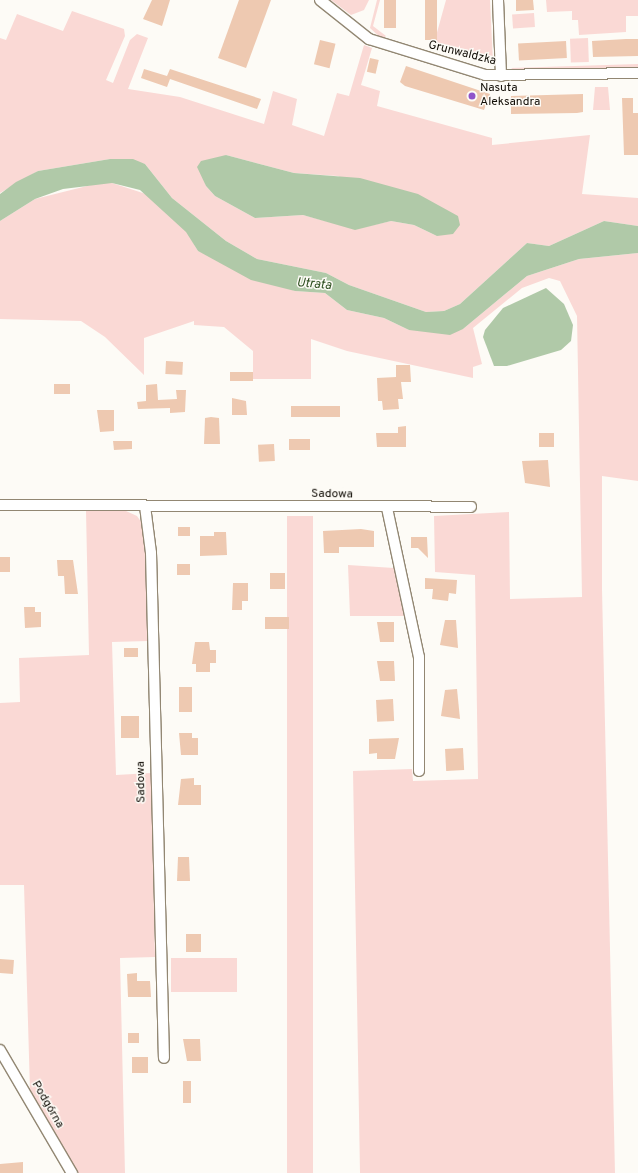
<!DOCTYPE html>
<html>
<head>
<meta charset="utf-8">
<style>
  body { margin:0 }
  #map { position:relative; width:638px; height:1173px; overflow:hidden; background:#fdfbf6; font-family:Overpass,sans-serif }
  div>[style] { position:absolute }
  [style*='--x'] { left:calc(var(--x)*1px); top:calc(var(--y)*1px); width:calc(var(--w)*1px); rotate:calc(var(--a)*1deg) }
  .green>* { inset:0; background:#fad9d5; transform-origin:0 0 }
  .water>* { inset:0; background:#b0c9a8 }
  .building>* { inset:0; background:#eec9b1; transform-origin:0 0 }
  .roads { filter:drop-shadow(1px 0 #928773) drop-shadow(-1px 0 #928773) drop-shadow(0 1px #928773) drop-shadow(0 -1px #928773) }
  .street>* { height:10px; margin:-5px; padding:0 5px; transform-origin:5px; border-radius:5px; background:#fff }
  .dots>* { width:11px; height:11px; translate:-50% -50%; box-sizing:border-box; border:2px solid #fdfbf6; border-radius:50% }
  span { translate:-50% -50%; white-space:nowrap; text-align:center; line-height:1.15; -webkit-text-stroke:3px #fdfbf6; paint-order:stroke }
  .street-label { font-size:12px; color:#120e07 }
  .poi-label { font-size:12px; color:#120e07 }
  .left { translate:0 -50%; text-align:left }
  .water-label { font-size:13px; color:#2c4d1e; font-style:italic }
</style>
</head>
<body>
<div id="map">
  <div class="green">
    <div style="clip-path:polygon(331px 0,369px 0,364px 10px,351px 15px)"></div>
    <div style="clip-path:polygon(377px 0,380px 0,373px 26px,386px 36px,382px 39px,370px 28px)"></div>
    <div style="clip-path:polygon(446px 0,490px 0,493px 63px,433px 47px)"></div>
    <div style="clip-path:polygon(546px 0,638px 0,638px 16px,626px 16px,626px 32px,579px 35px,578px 20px,572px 20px,572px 11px,547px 12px)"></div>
    <div style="clip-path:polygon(evenodd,72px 11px,124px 29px,125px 36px,106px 80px,113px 83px,130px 40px,137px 34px,148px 38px,128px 89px,180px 97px,264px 124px,273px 91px,297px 99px,292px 125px,324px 136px,337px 93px,349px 96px,364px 45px,372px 48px,361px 85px,380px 91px,377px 106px,492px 138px,492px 145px,590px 135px,582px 194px,638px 198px,638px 226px,604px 221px,549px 246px,527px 243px,460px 304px,444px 311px,426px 312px,349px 285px,326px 273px,257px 259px,226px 241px,172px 198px,145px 164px,110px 159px,38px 171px,0 193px,0 38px,6px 40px,17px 14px,63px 31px,72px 11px,226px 155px,294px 173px,338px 176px,437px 236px,414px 225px,391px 221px,355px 229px,303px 215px,255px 218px,215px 196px,206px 186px,203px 175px,226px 155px)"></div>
    <div style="left:534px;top:13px;width:14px;height:22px;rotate:86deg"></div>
    <div style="left:588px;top:38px;width:24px;height:18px;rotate:88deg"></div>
    <div style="clip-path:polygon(638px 64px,638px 67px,517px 72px,511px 68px)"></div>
    <div style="clip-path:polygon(595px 87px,608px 87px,610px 110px,593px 110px)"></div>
    <div style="clip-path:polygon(99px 183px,112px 183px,149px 195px,187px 232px,198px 251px,295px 291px,325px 293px,347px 310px,384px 318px,409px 330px,463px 329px,527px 276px,579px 259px,638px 253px,638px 481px,602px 476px,602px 589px,615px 1173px,360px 1173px,353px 771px,412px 769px,413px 781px,478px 779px,475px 575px,435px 572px,434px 516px,509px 512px,510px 599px,582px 597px,577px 316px,560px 281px,549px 278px,522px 288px,473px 328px,482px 364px,473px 367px,473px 378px,347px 351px,311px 339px,311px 379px,253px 379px,253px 351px,224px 327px,194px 325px,194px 321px,144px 338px,144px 375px,105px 337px,81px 321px,0 319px,0 221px,35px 199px)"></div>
    <div style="clip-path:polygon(86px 511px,126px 511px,137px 516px,146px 529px,148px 641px,112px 642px,116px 775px,151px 773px,155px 957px,120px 958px,125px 1173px,77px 1173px,30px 1091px,24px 885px,0 885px,0 703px,20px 702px,19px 658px,89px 655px)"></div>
    <div style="left:287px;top:516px;width:26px;height:657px"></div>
    <div style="clip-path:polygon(348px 565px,394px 568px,404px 616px,350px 616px)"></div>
    <div style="left:237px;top:958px;width:34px;height:66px;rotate:90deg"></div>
  </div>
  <div class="water">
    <div style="clip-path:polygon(226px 155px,294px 173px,360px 178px,418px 194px,458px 216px,460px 225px,453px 234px,437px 236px,414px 225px,391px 221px,355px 230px,303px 215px,255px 218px,215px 196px,206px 186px,197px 167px,201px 161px)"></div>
    <div style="clip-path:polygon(110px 159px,133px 159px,145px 164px,172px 198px,226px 241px,257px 259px,326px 273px,349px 285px,426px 312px,444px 311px,460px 304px,527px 243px,549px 246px,604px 221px,638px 226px,638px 253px,579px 259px,527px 276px,463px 329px,450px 335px,409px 330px,384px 318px,347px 310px,325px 293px,295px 291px,251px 280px,198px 251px,186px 232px,140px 190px,112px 183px,63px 189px,35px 199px,0 221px,0 194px,16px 182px,38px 171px)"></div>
    <div style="clip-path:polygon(546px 288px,564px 304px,573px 325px,571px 341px,561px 350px,507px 366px,494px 366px,483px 337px,485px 330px,503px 308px)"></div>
  </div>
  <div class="building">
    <div style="clip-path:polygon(152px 0,170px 0,162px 26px,143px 19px)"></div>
    <div style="clip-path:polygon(239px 0,271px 0,246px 68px,218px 58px)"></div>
    <div style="left:384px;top:0;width:12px;height:28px"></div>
    <div style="left:425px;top:0;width:12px;height:40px"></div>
    <div style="clip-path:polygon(516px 0,533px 0,534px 10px,516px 11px)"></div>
    <div style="clip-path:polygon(626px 39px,638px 39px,638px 56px,593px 57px,592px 41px)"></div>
    <div style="left:320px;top:40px;width:16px;height:25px;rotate:14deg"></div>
    <div style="left:566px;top:41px;width:17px;height:48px;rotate:87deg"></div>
    <div style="left:370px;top:58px;width:9px;height:14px;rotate:13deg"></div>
    <div style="clip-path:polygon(406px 66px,490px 94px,484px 110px,405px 86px,400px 82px)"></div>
    <div style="clip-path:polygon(144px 69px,167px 76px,170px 69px,261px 99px,257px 109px,170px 79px,167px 87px,141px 78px)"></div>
    <div style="clip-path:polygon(583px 94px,583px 112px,577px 113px,511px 114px,511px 96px)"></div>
    <div style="clip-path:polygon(622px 98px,633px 98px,633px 113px,638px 113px,638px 155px,624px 155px)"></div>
    <div style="left:166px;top:361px;width:17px;height:13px;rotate:3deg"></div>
    <div style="clip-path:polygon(396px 365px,410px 365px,411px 382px,401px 382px,403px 399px,398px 399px,399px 409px,383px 410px,382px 401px,378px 401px,377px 378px,396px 377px)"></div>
    <div style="left:253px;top:372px;width:9px;height:23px;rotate:90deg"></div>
    <div style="left:54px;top:384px;width:16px;height:10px"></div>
    <div style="clip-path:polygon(157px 384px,158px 400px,177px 399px,176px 390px,186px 390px,185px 412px,170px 413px,170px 408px,138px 409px,137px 402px,146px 401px,146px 385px)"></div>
    <div style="clip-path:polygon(232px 398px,246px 401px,247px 415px,232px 415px)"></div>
    <div style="left:340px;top:406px;width:11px;height:49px;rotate:90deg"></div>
    <div style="clip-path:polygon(97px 410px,114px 410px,114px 431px,100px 432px)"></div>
    <div style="clip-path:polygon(211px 417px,219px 418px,220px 444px,204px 444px,205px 418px)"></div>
    <div style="clip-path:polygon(406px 426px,406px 447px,377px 447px,376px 433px,398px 433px,398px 427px)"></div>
    <div style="left:539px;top:433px;width:15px;height:14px"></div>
    <div style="left:310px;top:439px;width:11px;height:21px;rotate:90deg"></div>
    <div style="clip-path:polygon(113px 441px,132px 441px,132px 449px,114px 450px)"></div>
    <div style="left:274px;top:444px;width:17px;height:16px;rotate:87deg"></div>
    <div style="clip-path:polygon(548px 460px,550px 487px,525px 483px,522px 461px)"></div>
    <div style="left:178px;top:527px;width:12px;height:9px"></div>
    <div style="clip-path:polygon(361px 529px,374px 531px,374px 547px,339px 547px,339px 553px,324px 553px,323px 531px)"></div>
    <div style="clip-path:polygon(214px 532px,226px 532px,227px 555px,200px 556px,200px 536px,214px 536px)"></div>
    <div style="clip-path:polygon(411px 537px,427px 537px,428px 558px,418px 548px,411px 548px)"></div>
    <div style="left:0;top:557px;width:10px;height:15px"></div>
    <div style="clip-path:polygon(57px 560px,73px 560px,78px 594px,65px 594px,64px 576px,58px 576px)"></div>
    <div style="left:177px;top:564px;width:13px;height:11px"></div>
    <div style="left:285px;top:573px;width:16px;height:15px;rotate:90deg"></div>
    <div style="clip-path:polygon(425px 578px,457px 580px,456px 594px,449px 593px,448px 601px,432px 599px,433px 589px,425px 589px)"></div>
    <div style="clip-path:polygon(233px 583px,248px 583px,248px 601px,242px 601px,242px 610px,232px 610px)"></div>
    <div style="clip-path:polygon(24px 607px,35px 607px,35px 612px,41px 612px,41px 627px,25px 628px)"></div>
    <div style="left:265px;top:617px;width:24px;height:12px"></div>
    <div style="clip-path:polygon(445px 620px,456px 620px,458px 648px,440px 645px)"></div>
    <div style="clip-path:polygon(377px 622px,394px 622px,394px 642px,380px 642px)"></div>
    <div style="clip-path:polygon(195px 642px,209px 642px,210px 650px,216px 650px,216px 663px,210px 663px,210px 672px,196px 672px,196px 664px,192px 664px)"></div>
    <div style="left:124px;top:648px;width:14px;height:9px"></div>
    <div style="clip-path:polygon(377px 661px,394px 661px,395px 681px,380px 681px)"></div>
    <div style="left:179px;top:687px;width:13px;height:25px"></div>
    <div style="clip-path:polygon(457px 689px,460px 719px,441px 716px,445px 690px)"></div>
    <div style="left:393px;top:699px;width:22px;height:17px;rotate:87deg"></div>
    <div style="left:121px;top:716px;width:18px;height:22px"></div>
    <div style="clip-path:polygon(179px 733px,192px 733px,192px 738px,198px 738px,198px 755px,181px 755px)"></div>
    <div style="clip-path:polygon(399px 738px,395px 759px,377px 759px,377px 753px,369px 754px,369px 739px)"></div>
    <div style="left:463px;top:748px;width:22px;height:18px;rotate:87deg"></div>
    <div style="clip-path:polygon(194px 778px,194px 785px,201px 785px,201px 805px,178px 805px,181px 779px)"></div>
    <div style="clip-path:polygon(178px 857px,189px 857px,190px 881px,177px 881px)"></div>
    <div style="left:186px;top:934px;width:15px;height:18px"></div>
    <div style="left:0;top:959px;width:14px;height:14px;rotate:4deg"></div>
    <div style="clip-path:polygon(137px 973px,137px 981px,150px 981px,151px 997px,128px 997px,127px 974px)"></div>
    <div style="left:128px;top:1033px;width:11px;height:10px"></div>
    <div style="clip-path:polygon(183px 1039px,200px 1039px,201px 1061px,187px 1061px)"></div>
    <div style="left:148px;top:1057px;width:16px;height:16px;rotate:90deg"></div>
    <div style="left:183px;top:1081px;width:8px;height:22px"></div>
    <div style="clip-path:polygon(23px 1162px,23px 1173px,0 1173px,0 1164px)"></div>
  </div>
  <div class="roads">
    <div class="street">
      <div style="--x:320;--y:0;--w:63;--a:38.5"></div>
      <div style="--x:369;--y:39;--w:121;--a:17.2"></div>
      <div style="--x:485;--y:75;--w:153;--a:-0.7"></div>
      <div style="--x:498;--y:0;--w:76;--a:87.7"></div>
      <div style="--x:0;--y:505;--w:471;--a:0.2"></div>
      <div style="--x:145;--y:506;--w:47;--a:82.7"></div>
      <div style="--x:151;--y:553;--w:505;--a:88.53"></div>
      <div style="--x:387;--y:508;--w:152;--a:77.9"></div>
      <div style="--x:419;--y:657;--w:114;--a:90"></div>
      <div style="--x:0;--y:1050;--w:143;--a:59.7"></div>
    </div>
  </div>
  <div class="dots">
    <div style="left:472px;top:96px;background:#8f53ca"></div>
  </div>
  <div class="street-label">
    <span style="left:462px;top:54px;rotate:14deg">Grunwaldzka</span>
    <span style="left:332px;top:495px;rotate:1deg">Sadowa</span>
    <span style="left:142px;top:782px;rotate:-91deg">Sadowa</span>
    <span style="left:47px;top:1105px;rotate:60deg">Podgórna</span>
  </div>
  <div class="poi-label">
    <span class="left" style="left:480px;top:96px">Nasuta<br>Aleksandra</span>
  </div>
  <div class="water-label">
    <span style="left:314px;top:285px;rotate:5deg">Utrata</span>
  </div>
</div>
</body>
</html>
